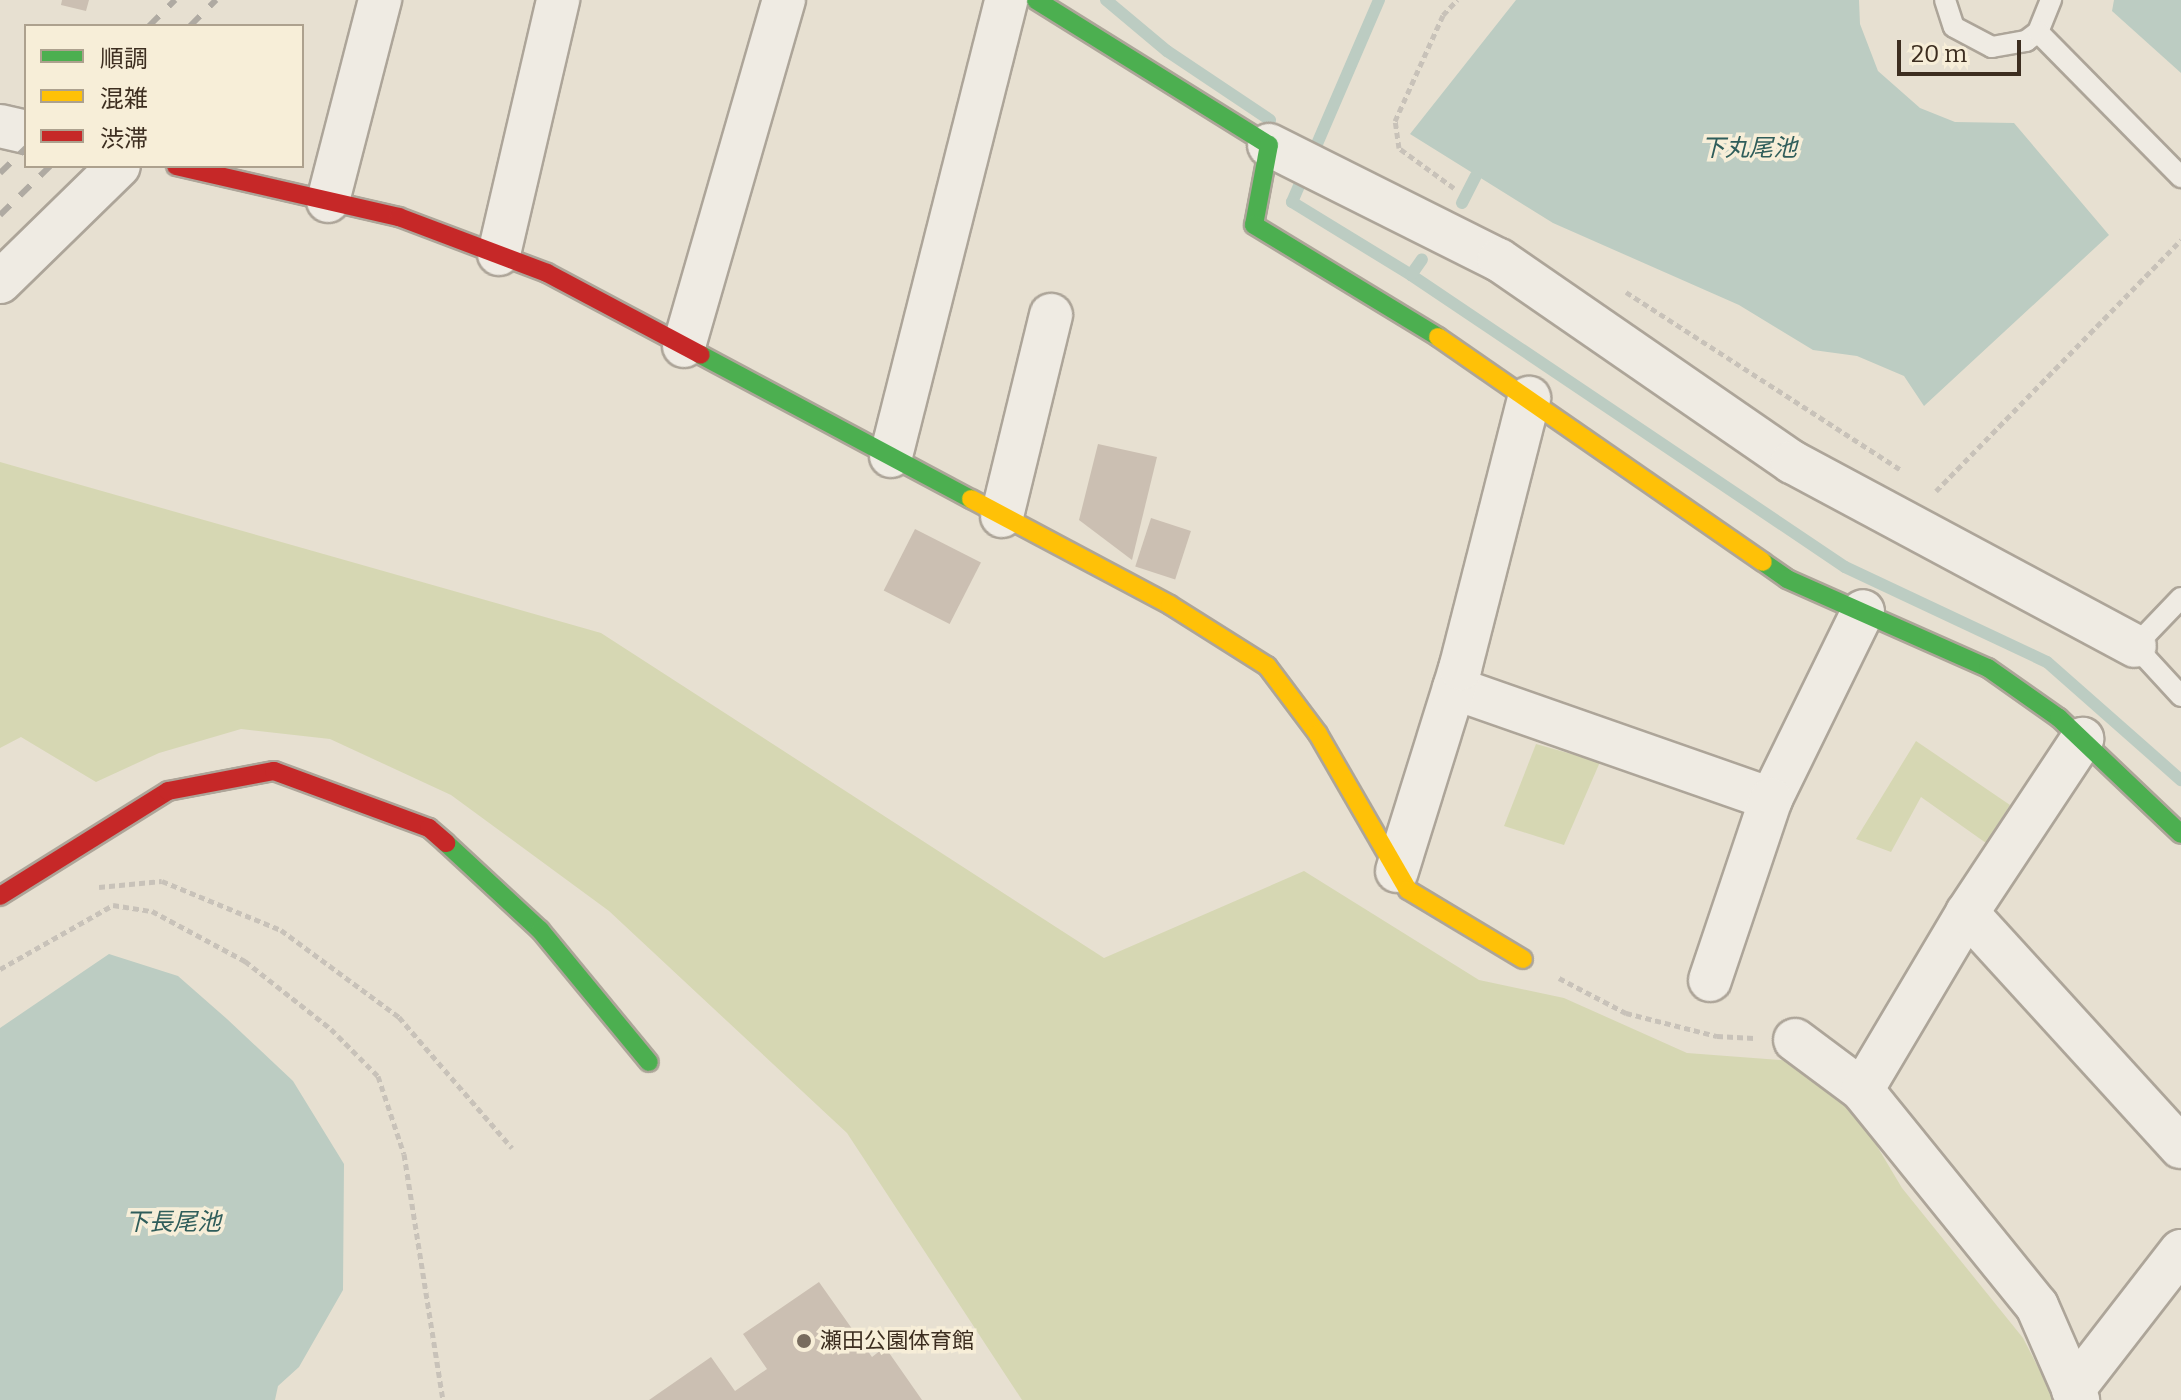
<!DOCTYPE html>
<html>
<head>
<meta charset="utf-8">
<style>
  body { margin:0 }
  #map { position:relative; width:2181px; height:1400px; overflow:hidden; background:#e7e0d1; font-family:Bitter,"Noto Sans JP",serif }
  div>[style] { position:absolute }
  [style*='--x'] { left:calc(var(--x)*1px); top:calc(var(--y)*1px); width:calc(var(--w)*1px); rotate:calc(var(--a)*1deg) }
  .green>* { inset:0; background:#d6d7b3 }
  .water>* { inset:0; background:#bcccc2 }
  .stream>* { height:12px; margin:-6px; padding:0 6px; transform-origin:6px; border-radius:6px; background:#bcccc2 }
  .building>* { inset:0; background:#cbbfb2; transform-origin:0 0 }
  .path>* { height:5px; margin-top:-2.5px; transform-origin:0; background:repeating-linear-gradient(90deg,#c8c2b9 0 6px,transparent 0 10px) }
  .roads { filter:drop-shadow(2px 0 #ada599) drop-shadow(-2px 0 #ada599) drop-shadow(0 2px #ada599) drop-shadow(0 -2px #ada599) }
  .lane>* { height:20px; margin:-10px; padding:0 10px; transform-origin:10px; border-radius:10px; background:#efebe3 }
  .street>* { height:42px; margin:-21px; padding:0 21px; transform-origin:21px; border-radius:21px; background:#efebe3 }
  .fast>* { height:18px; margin:-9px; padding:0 9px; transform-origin:9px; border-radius:9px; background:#4caf50 }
  .slow>* { height:18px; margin:-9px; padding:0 9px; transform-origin:9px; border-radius:9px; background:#ffc107 }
  .jam>* { height:18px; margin:-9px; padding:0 9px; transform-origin:9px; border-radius:9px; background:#c62828 }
  .rail>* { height:6px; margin-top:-3px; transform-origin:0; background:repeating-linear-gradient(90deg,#afaaa2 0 14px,transparent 0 28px) }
  .dots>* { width:22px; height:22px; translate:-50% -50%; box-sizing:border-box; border:4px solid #f7eed8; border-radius:50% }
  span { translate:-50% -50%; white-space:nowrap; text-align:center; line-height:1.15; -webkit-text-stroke:7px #f7eed8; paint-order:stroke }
  .poi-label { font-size:22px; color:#3d2e20 }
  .left { translate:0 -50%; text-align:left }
  .water-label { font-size:24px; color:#2f5d5a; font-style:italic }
  .legend { position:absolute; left:24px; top:24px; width:280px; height:144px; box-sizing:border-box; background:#f7eed8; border:2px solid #ada18e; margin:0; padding:10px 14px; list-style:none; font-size:24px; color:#3d2e20 }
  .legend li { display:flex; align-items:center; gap:16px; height:40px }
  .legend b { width:40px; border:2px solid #ada18e }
  .scale { position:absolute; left:1897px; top:40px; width:124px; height:36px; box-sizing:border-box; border:4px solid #3d2e20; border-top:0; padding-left:10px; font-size:24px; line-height:28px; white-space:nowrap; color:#3d2e20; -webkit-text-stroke:6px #f7eed8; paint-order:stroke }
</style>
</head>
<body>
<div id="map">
  <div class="green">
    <div style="clip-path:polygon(0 462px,601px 633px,1104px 958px,1304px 871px,1479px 980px,1564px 998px,1687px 1053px,1794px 1061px,1856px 1111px,1902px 1188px,2023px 1338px,2055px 1400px,1022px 1400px,847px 1133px,609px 911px,451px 795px,330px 739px,241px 729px,159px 753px,96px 782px,21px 737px,0 748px)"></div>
    <div style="clip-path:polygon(1916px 741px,2010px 805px,1986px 843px,1921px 797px,1891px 852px,1856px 839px)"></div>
    <div style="clip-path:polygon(1536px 744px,1600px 762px,1564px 845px,1504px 826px)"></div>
  </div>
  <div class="water">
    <div style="clip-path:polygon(1516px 0,1859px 0,1860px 24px,1878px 71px,1920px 108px,1955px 122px,2014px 123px,2109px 235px,1924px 406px,1904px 376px,1857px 356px,1813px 350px,1739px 305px,1553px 223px,1410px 134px)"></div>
    <div style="clip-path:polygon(2114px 0,2181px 0,2181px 73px,2112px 11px)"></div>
    <div style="clip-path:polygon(109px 954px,178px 976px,227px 1019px,293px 1081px,344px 1164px,343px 1290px,299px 1367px,278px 1386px,275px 1400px,0 1400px,0 1028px)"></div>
  </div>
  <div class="stream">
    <div style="--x:1106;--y:0;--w:80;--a:39.9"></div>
    <div style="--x:1167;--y:51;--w:124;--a:33.8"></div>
    <div style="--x:1379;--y:0;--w:220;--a:113.3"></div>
    <div style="--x:1292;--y:202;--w:140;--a:31.5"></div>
    <div style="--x:1411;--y:275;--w:523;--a:33.93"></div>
    <div style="--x:1845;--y:567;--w:223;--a:25.2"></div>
    <div style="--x:2047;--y:662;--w:179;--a:41.4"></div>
    <div style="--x:1462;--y:203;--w:30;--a:-63"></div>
    <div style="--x:1411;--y:275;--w:19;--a:-55"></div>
  </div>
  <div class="building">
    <div style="clip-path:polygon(62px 0,89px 0,86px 11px,61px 5px)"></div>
    <div style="clip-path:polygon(1098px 444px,1157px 457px,1132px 560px,1079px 520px)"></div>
    <div style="left:1151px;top:518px;width:42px;height:51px;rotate:18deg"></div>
    <div style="left:915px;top:529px;width:74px;height:69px;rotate:27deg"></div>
    <div style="clip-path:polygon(819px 1282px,872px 1357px,885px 1347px,922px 1400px,649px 1400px,711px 1357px,735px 1391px,767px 1369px,743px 1334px)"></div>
  </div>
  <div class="path">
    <div style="--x:1454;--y:188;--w:68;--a:-144"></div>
    <div style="--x:1399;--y:148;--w:27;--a:-98"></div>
    <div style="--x:1395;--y:121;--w:116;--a:-65.6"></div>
    <div style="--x:1443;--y:15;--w:21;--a:-47"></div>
    <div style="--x:1626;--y:292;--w:326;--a:32.9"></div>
    <div style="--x:1936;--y:491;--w:351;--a:-45.7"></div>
    <div style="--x:99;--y:887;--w:63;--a:-5.4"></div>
    <div style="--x:162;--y:881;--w:129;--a:22.4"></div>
    <div style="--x:281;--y:930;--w:147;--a:36.4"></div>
    <div style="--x:399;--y:1017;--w:173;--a:49.2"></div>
    <div style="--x:0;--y:969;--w:130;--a:-29.5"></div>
    <div style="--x:113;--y:905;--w:39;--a:9"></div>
    <div style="--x:152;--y:911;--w:106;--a:28.3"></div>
    <div style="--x:245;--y:961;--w:110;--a:38.3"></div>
    <div style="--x:331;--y:1029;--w:66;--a:45"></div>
    <div style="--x:378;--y:1076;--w:82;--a:71.6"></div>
    <div style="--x:404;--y:1154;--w:249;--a:81"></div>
    <div style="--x:1559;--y:978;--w:76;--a:27.6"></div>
    <div style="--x:1626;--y:1013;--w:94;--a:14.2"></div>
    <div style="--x:1717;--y:1036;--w:37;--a:3"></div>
  </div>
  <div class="roads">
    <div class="lane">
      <div style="--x:1945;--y:0;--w:28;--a:72"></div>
      <div style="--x:1954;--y:27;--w:43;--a:27.8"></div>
      <div style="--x:1992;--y:47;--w:35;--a:-10"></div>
      <div style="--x:2026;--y:41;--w:15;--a:-37"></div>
      <div style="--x:2038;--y:32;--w:35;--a:-68"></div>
      <div style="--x:2038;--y:32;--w:204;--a:45.4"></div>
      <div style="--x:2181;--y:598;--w:66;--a:133.8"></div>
      <div style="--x:2135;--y:646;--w:68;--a:47.4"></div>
    </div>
    <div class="street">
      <div style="--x:0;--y:126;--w:27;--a:13"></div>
      <div style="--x:1269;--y:145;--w:257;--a:26.6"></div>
      <div style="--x:1499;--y:260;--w:356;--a:34.6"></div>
      <div style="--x:1792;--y:462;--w:389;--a:28.2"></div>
      <div style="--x:328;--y:201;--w:208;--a:-75.5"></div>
      <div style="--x:499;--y:254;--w:261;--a:-76.9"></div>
      <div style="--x:0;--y:282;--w:166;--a:-44.3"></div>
      <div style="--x:684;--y:346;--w:360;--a:-73.9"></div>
      <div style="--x:891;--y:456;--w:470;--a:-75.8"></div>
      <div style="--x:1002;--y:516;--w:207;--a:-76.3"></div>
      <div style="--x:1454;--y:688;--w:336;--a:19.3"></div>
      <div style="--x:1771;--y:799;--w:209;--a:-63.9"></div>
      <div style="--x:1397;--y:871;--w:212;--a:-72.7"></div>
      <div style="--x:1460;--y:669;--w:280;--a:-75.7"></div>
      <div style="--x:1967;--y:913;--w:317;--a:47.6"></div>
      <div style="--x:1710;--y:980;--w:191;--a:-71.4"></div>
      <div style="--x:1795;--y:1040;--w:84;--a:36.7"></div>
      <div style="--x:1862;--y:1090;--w:278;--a:51"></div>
      <div style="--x:2037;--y:1306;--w:103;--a:66.4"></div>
      <div style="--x:1862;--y:1090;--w:206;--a:-59.3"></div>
      <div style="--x:1967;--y:913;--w:209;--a:-56.5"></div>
      <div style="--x:2073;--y:1390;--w:176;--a:-52.2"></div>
    </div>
    <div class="fast">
      <div style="--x:1036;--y:0;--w:274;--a:31.9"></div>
      <div style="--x:1269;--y:145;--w:81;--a:100.6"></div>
      <div style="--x:1254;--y:225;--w:215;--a:31.3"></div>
      <div style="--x:701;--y:355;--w:306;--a:28.1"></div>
      <div style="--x:1763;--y:562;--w:29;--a:35"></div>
      <div style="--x:1787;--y:579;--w:220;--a:23.9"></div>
      <div style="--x:1988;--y:668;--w:87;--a:35.2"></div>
      <div style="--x:2059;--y:718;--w:168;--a:43.6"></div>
      <div style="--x:446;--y:843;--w:128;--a:42.8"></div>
      <div style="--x:540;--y:930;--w:171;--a:50.5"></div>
    </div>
    <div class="slow">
      <div style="--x:1438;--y:337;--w:395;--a:34.7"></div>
      <div style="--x:971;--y:499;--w:225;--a:28"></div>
      <div style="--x:1170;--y:605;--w:115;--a:32.2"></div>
      <div style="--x:1267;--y:666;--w:85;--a:53.1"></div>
      <div style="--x:1318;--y:734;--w:180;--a:60"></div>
      <div style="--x:1408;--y:890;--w:134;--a:31"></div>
    </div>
    <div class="jam">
      <div style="--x:176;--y:166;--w:229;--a:12.9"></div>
      <div style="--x:399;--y:217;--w:158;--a:20.7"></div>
      <div style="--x:547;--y:273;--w:174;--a:28"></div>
      <div style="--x:0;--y:896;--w:198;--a:-32"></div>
      <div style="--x:168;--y:791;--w:108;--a:-10.7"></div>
      <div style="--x:274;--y:771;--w:165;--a:20.2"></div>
      <div style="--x:429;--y:828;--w:23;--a:41"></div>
    </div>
  </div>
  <div class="rail">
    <div style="--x:149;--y:26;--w:37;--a:-45"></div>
    <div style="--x:190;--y:26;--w:37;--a:-45"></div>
    <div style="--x:0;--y:173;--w:36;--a:-44"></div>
    <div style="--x:0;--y:215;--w:70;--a:-44.4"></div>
  </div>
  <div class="dots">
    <div style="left:804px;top:1341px;background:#786c5e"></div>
  </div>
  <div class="poi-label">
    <span class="left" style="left:820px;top:1341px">瀬田公園体育館</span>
  </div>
  <div class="water-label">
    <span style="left:1749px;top:149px">下丸尾池</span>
    <span style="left:173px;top:1223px">下長尾池</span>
  </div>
  <ul class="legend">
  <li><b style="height:10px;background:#4caf50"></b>順調</li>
  <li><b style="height:10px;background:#ffc107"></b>混雑</li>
  <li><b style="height:10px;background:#c62828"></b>渋滞</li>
  </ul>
  <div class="scale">20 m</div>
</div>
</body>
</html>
